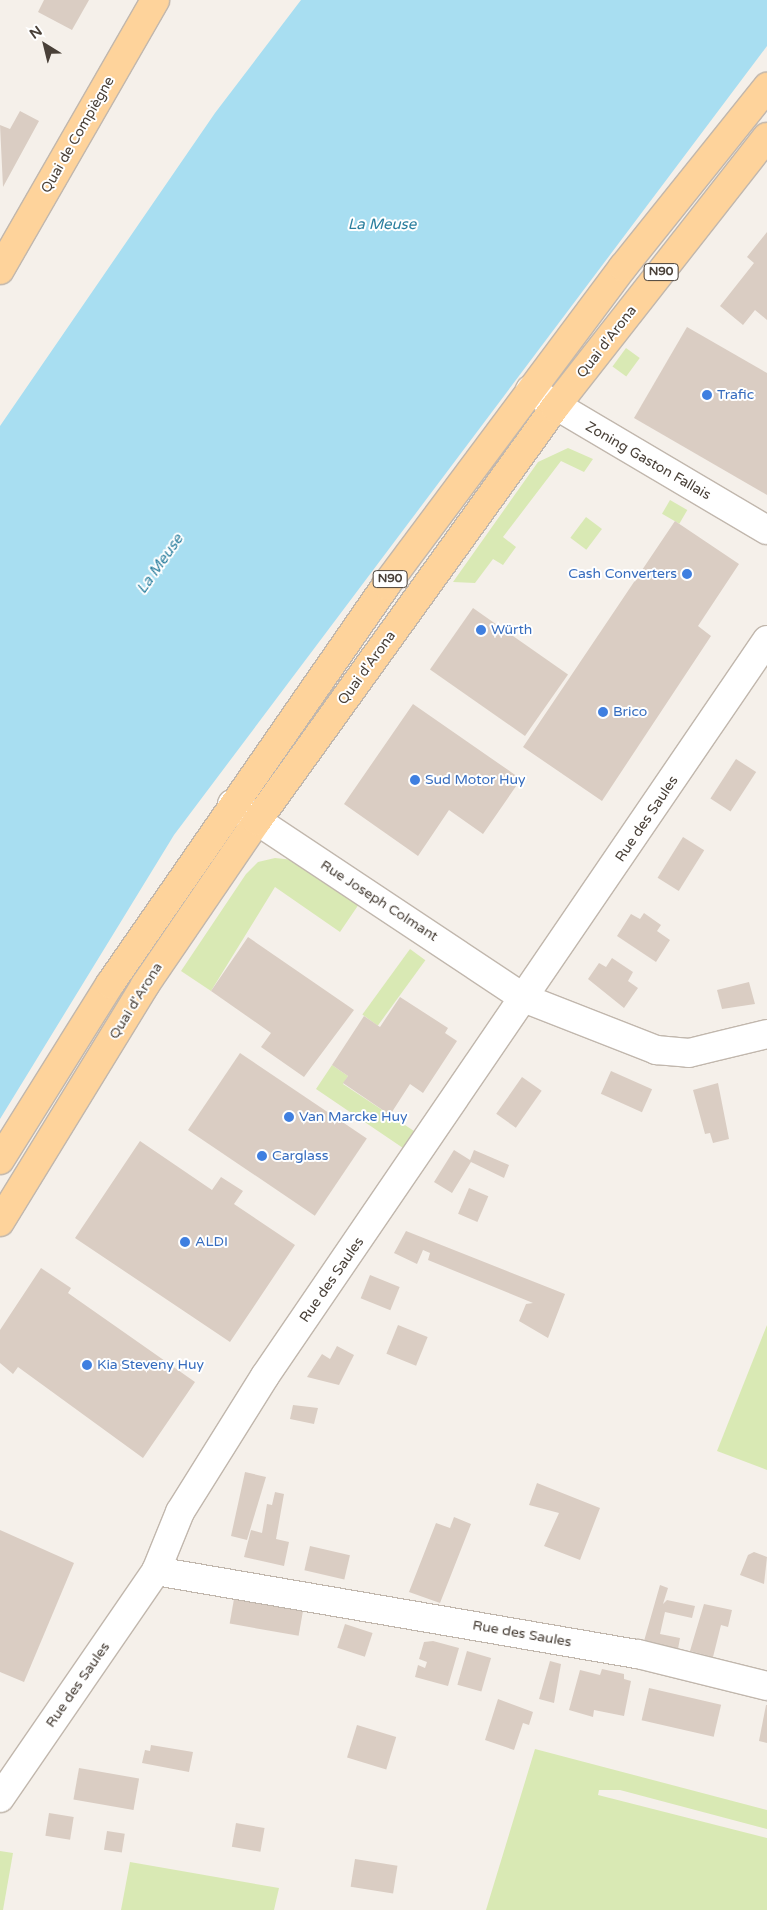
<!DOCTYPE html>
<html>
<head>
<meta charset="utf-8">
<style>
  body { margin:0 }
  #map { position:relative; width:767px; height:1910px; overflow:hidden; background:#f5f0ea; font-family:"Varela Round",sans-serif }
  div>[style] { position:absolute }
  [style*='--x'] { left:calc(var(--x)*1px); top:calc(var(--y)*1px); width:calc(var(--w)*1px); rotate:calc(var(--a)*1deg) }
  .green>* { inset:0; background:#d9e9b4; transform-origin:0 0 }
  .water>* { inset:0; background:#a8def1 }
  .building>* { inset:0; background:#dacdc3; transform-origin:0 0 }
  .roads { filter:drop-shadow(1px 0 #c1b7ad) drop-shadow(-1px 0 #c1b7ad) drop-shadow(0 1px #c1b7ad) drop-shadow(0 -1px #c1b7ad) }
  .minor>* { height:28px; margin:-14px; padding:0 14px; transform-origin:14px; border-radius:14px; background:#fff }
  .major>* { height:28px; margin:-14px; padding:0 14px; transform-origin:14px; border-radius:14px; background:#fed39b }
  .dots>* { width:14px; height:14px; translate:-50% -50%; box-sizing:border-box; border:2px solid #fff; border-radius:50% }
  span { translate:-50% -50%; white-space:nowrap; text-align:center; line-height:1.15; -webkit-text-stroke:4px #fff; paint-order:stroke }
  .shield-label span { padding:1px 4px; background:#fff; border:1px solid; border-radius:4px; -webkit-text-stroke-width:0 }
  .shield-label { font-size:12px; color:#494038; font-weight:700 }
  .street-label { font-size:14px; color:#494038 }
  .shop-label { font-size:14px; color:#366cbe }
  .left { translate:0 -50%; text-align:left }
  .right { translate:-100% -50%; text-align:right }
  .water-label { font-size:15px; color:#2b7f9e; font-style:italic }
  .north { position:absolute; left:20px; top:20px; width:50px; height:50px; -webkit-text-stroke:4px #fff; paint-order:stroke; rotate:324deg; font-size:14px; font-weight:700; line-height:20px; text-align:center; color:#494038 }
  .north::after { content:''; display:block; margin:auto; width:18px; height:22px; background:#494038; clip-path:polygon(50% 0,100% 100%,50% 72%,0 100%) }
</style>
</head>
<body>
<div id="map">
  <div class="green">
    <div style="left:626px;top:348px;width:17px;height:23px;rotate:36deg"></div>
    <div style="clip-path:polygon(568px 448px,593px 459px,584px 472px,561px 461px,503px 537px,516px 547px,503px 565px,493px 559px,475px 583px,453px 582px,538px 462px)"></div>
    <div style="left:670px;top:500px;width:20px;height:16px;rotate:30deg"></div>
    <div style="left:586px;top:517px;width:20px;height:26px;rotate:37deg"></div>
    <div style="clip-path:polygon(275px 858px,294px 860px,359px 904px,340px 932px,275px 887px,211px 991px,181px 971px,246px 874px,258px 862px)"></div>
    <div style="left:410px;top:949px;width:19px;height:81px;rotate:36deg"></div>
    <div style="clip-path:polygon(332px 1065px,348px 1076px,343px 1084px,414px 1131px,403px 1148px,316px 1089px)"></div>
    <div style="clip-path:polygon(767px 1325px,767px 1470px,717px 1451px)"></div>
    <div style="clip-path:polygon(535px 1749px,767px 1810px,767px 1829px,620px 1790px,599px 1790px,598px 1795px,767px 1838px,767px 1910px,486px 1910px)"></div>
    <div style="clip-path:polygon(0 1851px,13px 1853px,3px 1910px,0 1910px)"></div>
    <div style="clip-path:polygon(130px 1862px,279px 1888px,274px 1910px,121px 1910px)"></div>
  </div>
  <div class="water">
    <div style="clip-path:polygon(301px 0,767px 0,767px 46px,174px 835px,0 1119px,0 426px,215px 113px)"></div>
  </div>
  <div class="building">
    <div style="clip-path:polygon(44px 0,89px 0,72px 30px,38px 12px)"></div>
    <div style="clip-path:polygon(20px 111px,39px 121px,3px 187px,0 125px,10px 129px)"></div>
    <div style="clip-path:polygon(767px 232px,767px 320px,755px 310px,743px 325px,720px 306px,754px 263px,747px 257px)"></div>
    <div style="clip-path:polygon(687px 327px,767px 373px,767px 495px,634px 418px)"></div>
    <div style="clip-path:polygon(675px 521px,739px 564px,698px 626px,711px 636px,602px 801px,523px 747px)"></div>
    <div style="left:473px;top:608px;width:116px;height:75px;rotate:35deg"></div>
    <div style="clip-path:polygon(413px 704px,521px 779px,483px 834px,449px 810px,418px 856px,344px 804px)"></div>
    <div style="left:736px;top:759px;width:24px;height:47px;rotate:33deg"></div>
    <div style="left:683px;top:837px;width:25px;height:48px;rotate:32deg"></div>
    <div style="clip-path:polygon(644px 913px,661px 925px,657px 931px,670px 940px,656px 962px,617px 936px,631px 914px,640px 919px)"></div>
    <div style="clip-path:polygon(248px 937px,354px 1010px,304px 1077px,261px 1047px,271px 1033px,211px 991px)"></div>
    <div style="clip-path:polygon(612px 958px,633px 972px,628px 981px,638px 988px,624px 1008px,588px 979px,599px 963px,606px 967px)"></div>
    <div style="clip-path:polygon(749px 982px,755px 1004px,722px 1009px,717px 990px)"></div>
    <div style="clip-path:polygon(400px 997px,448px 1028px,445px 1033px,457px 1041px,423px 1093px,410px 1084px,390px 1115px,343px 1083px,348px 1076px,332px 1065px,364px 1016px,380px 1027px)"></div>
    <div style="left:240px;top:1053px;width:153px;height:93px;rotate:34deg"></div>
    <div style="left:611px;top:1071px;width:45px;height:25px;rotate:24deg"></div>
    <div style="left:522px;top:1077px;width:24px;height:45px;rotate:35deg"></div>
    <div style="clip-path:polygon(718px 1083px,729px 1139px,713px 1143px,710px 1133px,705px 1134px,693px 1090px)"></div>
    <div style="clip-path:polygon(140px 1141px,212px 1190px,221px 1177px,243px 1191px,234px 1204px,295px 1245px,230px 1342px,75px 1238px)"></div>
    <div style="clip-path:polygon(454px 1150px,470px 1160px,474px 1150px,509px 1165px,504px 1178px,471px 1162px,452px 1193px,434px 1182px)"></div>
    <div style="left:469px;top:1188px;width:21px;height:28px;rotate:23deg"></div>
    <div style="clip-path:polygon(406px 1231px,565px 1294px,548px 1338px,519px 1321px,526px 1304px,533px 1303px,428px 1260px,430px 1253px,423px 1250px,417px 1264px,394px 1253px)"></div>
    <div style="clip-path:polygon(41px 1268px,71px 1288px,68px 1293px,195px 1382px,143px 1458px,18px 1367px,13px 1374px,0 1363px,0 1330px)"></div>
    <div style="left:370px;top:1275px;width:32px;height:25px;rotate:22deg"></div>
    <div style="left:398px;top:1325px;width:32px;height:31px;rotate:22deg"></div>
    <div style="clip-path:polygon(337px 1346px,354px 1355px,339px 1385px,307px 1377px,322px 1354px,330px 1359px)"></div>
    <div style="clip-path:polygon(293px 1405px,318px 1408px,314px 1424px,290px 1419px)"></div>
    <div style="clip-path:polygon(245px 1472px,266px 1477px,247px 1540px,231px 1536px)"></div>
    <div style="clip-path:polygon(537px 1483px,600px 1508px,580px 1560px,544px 1546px,559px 1513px,529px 1505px)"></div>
    <div style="clip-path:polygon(275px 1492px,284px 1494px,276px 1539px,289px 1542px,284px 1566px,244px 1557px,251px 1530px,262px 1533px,267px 1504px,272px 1505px)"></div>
    <div style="clip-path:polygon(454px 1517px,471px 1524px,440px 1603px,409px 1592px,436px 1523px,450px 1528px)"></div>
    <div style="clip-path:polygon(0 1530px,74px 1563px,24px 1682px,0 1672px)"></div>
    <div style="left:310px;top:1546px;width:41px;height:25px;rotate:13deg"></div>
    <div style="clip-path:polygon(754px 1552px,767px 1557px,764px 1584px,740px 1575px,748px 1555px)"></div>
    <div style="clip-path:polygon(660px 1585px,668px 1588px,663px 1604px,667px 1600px,695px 1606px,692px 1618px,665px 1612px,660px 1634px,680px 1638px,678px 1649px,644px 1641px)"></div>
    <div style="left:234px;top:1599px;width:70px;height:25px;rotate:10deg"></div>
    <div style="clip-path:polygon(704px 1604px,732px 1610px,728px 1627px,721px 1625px,713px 1657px,690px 1651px)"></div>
    <div style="left:345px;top:1624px;width:29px;height:25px;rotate:18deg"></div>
    <div style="clip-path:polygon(433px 1641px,459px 1648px,448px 1686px,415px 1677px,418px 1665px,425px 1668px,427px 1662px,419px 1659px,424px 1642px)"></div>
    <div style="left:467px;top:1651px;width:25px;height:35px;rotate:16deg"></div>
    <div style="clip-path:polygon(550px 1661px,561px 1664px,554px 1703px,539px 1699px)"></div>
    <div style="clip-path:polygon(602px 1669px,624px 1674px,624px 1679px,631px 1681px,624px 1716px,594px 1710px,593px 1717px,569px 1710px,580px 1670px,600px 1675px)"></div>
    <div style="left:649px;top:1688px;width:74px;height:33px;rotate:13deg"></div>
    <div style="clip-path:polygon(498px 1699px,533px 1712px,529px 1725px,523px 1723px,514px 1750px,485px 1740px)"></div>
    <div style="clip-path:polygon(766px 1705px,767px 1705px,767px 1743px,759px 1741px)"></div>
    <div style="left:357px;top:1725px;width:41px;height:34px;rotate:17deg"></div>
    <div style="clip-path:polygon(151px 1745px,193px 1752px,189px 1772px,142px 1763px,145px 1750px,150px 1751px)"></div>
    <div style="left:79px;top:1768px;width:61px;height:32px;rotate:10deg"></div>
    <div style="left:49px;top:1813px;width:25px;height:23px;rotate:9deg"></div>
    <div style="left:236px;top:1823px;width:29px;height:24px;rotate:10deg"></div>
    <div style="left:107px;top:1831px;width:18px;height:19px;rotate:9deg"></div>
    <div style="left:355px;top:1859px;width:43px;height:28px;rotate:9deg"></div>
  </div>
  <div class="roads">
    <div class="minor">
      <div style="--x:530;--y:390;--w:275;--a:30.6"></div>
      <div style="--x:767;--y:640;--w:891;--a:124.3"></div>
      <div style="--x:265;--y:1376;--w:160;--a:122"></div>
      <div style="--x:180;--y:1512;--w:64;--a:112.1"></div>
      <div style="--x:156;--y:1571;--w:489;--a:9.8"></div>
      <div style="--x:638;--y:1654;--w:133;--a:13.9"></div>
      <div style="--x:232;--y:804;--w:353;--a:33.6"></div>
      <div style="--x:526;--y:999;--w:140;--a:21.4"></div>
      <div style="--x:656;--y:1050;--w:33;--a:5"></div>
      <div style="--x:689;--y:1053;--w:80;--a:-13.7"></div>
      <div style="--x:0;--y:1798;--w:275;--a:-55.5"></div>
    </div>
    <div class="major">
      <div style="--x:0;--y:270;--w:311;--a:-60.1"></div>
      <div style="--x:0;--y:1160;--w:208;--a:-58"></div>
      <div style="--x:110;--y:984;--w:485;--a:-55.3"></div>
      <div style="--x:386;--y:585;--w:397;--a:-53.3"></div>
      <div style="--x:623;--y:267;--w:231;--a:-51.3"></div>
      <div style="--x:0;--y:1222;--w:278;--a:-58.5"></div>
      <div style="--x:145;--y:985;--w:199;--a:-55.7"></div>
      <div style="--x:257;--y:821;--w:510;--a:-54.25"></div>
      <div style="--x:555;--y:407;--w:343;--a:-51.9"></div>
    </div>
  </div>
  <div class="dots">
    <div style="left:707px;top:395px;background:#3f7fe0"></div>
    <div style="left:687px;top:574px;background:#3f7fe0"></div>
    <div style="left:481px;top:630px;background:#3f7fe0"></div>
    <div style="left:603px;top:712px;background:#3f7fe0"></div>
    <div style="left:415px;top:780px;background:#3f7fe0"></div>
    <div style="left:289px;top:1117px;background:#3f7fe0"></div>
    <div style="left:262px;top:1156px;background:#3f7fe0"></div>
    <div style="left:185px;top:1242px;background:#3f7fe0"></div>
    <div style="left:87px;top:1365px;background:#3f7fe0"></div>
  </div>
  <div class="shield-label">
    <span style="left:661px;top:272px">N90</span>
    <span style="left:390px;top:579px">N90</span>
  </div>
  <div class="street-label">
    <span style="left:78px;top:135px;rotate:-60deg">Quai de Compiègne</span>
    <span style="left:607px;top:342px;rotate:-52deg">Quai d'Arona</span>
    <span style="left:648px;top:461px;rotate:30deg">Zoning Gaston Fallais</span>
    <span style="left:367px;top:668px;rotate:-54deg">Quai d'Arona</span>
    <span style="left:647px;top:819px;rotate:-56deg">Rue des Saules</span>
    <span style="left:379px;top:901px;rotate:33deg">Rue Joseph Colmant</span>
    <span style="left:136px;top:1001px;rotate:-58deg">Quai d'Arona</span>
    <span style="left:332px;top:1280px;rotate:-55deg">Rue des Saules</span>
    <span style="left:522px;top:1634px;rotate:10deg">Rue des Saules</span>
    <span style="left:78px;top:1685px;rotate:-55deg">Rue des Saules</span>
  </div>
  <div class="shop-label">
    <span class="left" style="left:717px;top:395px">Trafic</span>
    <span class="right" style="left:677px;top:574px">Cash Converters</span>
    <span class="left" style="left:491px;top:630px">Würth</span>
    <span class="left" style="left:613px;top:712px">Brico</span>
    <span class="left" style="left:425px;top:780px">Sud Motor Huy</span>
    <span class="left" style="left:299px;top:1117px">Van Marcke Huy</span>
    <span class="left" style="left:272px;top:1156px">Carglass</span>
    <span class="left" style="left:195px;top:1242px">ALDI</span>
    <span class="left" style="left:97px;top:1365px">Kia Steveny Huy</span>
  </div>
  <div class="water-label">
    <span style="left:382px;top:225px">La Meuse</span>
    <span style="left:160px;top:564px;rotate:-55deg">La Meuse</span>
  </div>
  <div class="north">N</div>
</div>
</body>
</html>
